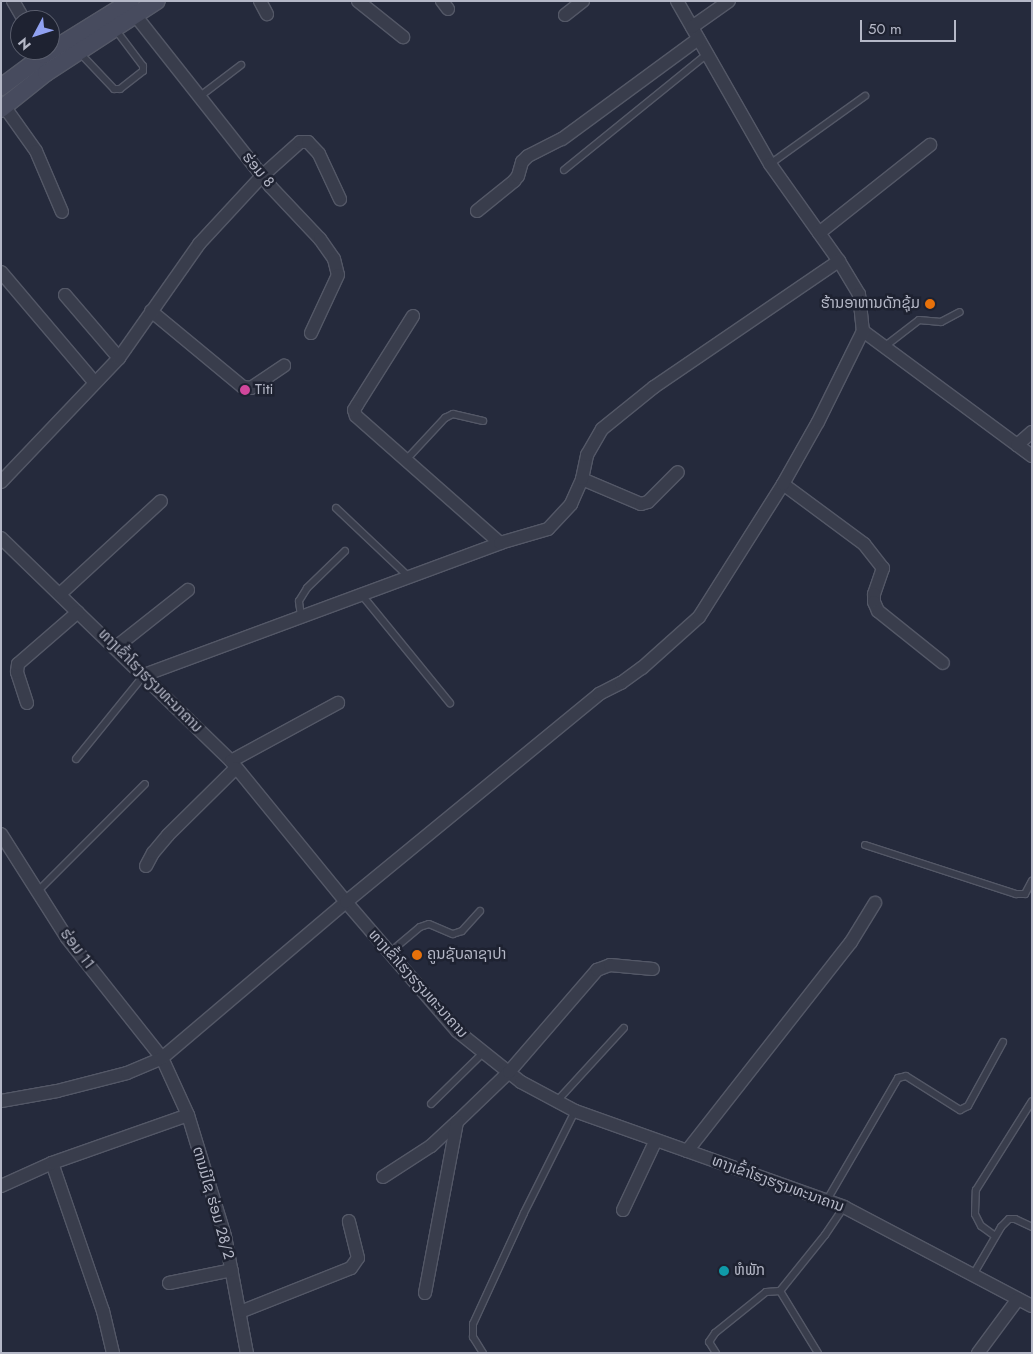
<!DOCTYPE html>
<html>
<head>
<meta charset="utf-8">
<style>
  body { margin:0 }
  #map { position:relative; width:1033px; height:1354px; overflow:hidden; background:#252a3c; font-family:Jost,"Noto Sans Lao",sans-serif }
  div>[style] { position:absolute }
  [style*='--x'] { left:calc(var(--x)*1px); top:calc(var(--y)*1px); width:calc(var(--w)*1px); rotate:calc(var(--a)*1deg) }
  .roads { filter:drop-shadow(1px 0 #545867) drop-shadow(-1px 0 #545867) drop-shadow(0 1px #545867) drop-shadow(0 -1px #545867) }
  .service>* { height:6px; margin:-3px; padding:0 3px; transform-origin:3px; border-radius:3px; background:#393d4c }
  .minor>* { height:12px; margin:-6px; padding:0 6px; transform-origin:6px; border-radius:6px; background:#393d4c }
  .secondary>* { height:16px; margin:-8px; padding:0 8px; transform-origin:8px; border-radius:8px; background:#474b5e }
  .dots>* { width:14px; height:14px; translate:-50% -50%; box-sizing:border-box; border:2px solid #1e2231; border-radius:50% }
  span { translate:-50% -50%; white-space:nowrap; text-align:center; line-height:1.15; -webkit-text-stroke:5px #1e2231; paint-order:stroke }
  .street-label { font-size:15px; color:#b5b8c7 }
  .poi-label { font-size:15px; color:#b5b8c7 }
  .right { translate:-100% -50%; text-align:right }
  .left { translate:0 -50%; text-align:left }
  .frame { position:absolute; inset:0; border:2px solid #b5b8c7; pointer-events:none }
  .north { position:absolute; left:10px; top:10px; width:50px; height:50px; box-sizing:border-box; background:#1e2231; border:1px solid #5a5e6d; border-radius:50%; rotate:230deg; font-size:14px; font-weight:700; line-height:20px; text-align:center; color:#b5b8c7 }
  .north::after { content:''; display:block; margin:auto; width:18px; height:22px; background:#90a1f1; clip-path:polygon(50% 0,100% 100%,50% 72%,0 100%) }
  .scale { position:absolute; left:860px; top:20px; width:96px; height:22px; box-sizing:border-box; border:2px solid #b5b8c7; border-top:0; padding-left:6px; font-size:15px; line-height:18px; white-space:nowrap; color:#b5b8c7; -webkit-text-stroke:4px #1e2231; paint-order:stroke }
</style>
</head>
<body>
<div id="map">
  <div class="roads">
    <div class="service">
      <div style="--x:79;--y:52;--w:51;--a:46.6"></div>
      <div style="--x:114;--y:89;--w:6;--a:0"></div>
      <div style="--x:120;--y:89;--w:29;--a:-38"></div>
      <div style="--x:143;--y:71;--w:5;--a:-90"></div>
      <div style="--x:143;--y:66;--w:46;--a:-127.1"></div>
      <div style="--x:199;--y:97;--w:53;--a:-37.3"></div>
      <div style="--x:770;--y:164;--w:117;--a:-35.6"></div>
      <div style="--x:564;--y:170;--w:184;--a:-39"></div>
      <div style="--x:884;--y:347;--w:44;--a:-37.6"></div>
      <div style="--x:919;--y:320;--w:22;--a:5"></div>
      <div style="--x:941;--y:322;--w:21;--a:-28"></div>
      <div style="--x:405;--y:461;--w:59;--a:-47.1"></div>
      <div style="--x:445;--y:418;--w:9;--a:-27"></div>
      <div style="--x:453;--y:414;--w:31;--a:13"></div>
      <div style="--x:336;--y:508;--w:100;--a:43.4"></div>
      <div style="--x:361;--y:594;--w:141;--a:50.8"></div>
      <div style="--x:301;--y:616;--w:15;--a:-98"></div>
      <div style="--x:299;--y:601;--w:15;--a:-58"></div>
      <div style="--x:307;--y:588;--w:53;--a:-44.2"></div>
      <div style="--x:76;--y:759;--w:108;--a:-51"></div>
      <div style="--x:865;--y:845;--w:159;--a:18"></div>
      <div style="--x:1016;--y:894;--w:9;--a:0"></div>
      <div style="--x:1025;--y:894;--w:15;--a:-62"></div>
      <div style="--x:38;--y:891;--w:151;--a:-45"></div>
      <div style="--x:389;--y:953;--w:40;--a:-40"></div>
      <div style="--x:420;--y:927;--w:9;--a:-18"></div>
      <div style="--x:429;--y:924;--w:26;--a:23"></div>
      <div style="--x:453;--y:934;--w:9;--a:-18"></div>
      <div style="--x:462;--y:931;--w:27;--a:-48"></div>
      <div style="--x:557;--y:1101;--w:99;--a:-47.5"></div>
      <div style="--x:431;--y:1104;--w:74;--a:-44.5"></div>
      <div style="--x:827;--y:1200;--w:141;--a:-59.8"></div>
      <div style="--x:898;--y:1078;--w:8;--a:-14"></div>
      <div style="--x:906;--y:1076;--w:64;--a:32.2"></div>
      <div style="--x:960;--y:1110;--w:9;--a:-27"></div>
      <div style="--x:968;--y:1106;--w:73;--a:-61.3"></div>
      <div style="--x:995;--y:1236;--w:17;--a:-144"></div>
      <div style="--x:981;--y:1226;--w:13;--a:-117"></div>
      <div style="--x:975;--y:1214;--w:24;--a:-88"></div>
      <div style="--x:976;--y:1190;--w:105;--a:-57.8"></div>
      <div style="--x:973;--y:1275;--w:56;--a:-59.7"></div>
      <div style="--x:1001;--y:1227;--w:11;--a:-45"></div>
      <div style="--x:1009;--y:1219;--w:6;--a:0"></div>
      <div style="--x:1015;--y:1219;--w:19;--a:25"></div>
      <div style="--x:483;--y:1353;--w:19;--a:-122"></div>
      <div style="--x:473;--y:1337;--w:13;--a:-90"></div>
      <div style="--x:473;--y:1324;--w:122;--a:-65.3"></div>
      <div style="--x:524;--y:1213;--w:114;--a:-63.4"></div>
      <div style="--x:716;--y:1353;--w:13;--a:-122"></div>
      <div style="--x:709;--y:1342;--w:11;--a:-56"></div>
      <div style="--x:715;--y:1333;--w:65;--a:-38.8"></div>
      <div style="--x:766;--y:1292;--w:14;--a:-4"></div>
      <div style="--x:818;--y:1353;--w:73;--a:-121.5"></div>
      <div style="--x:780;--y:1291;--w:72;--a:-51.2"></div>
      <div style="--x:825;--y:1235;--w:34;--a:-56"></div>
    </div>
    <div class="minor">
      <div style="--x:13;--y:1;--w:22;--a:60"></div>
      <div style="--x:260;--y:1;--w:15;--a:62"></div>
      <div style="--x:358;--y:1;--w:58;--a:38.7"></div>
      <div style="--x:442;--y:1;--w:10;--a:53"></div>
      <div style="--x:677;--y:1;--w:188;--a:60.3"></div>
      <div style="--x:770;--y:164;--w:119;--a:54.6"></div>
      <div style="--x:839;--y:261;--w:39;--a:59"></div>
      <div style="--x:859;--y:294;--w:37;--a:84"></div>
      <div style="--x:863;--y:331;--w:210;--a:36.5"></div>
      <div style="--x:135;--y:15;--w:218;--a:51.7"></div>
      <div style="--x:270;--y:186;--w:73;--a:46.7"></div>
      <div style="--x:320;--y:239;--w:24;--a:55"></div>
      <div style="--x:334;--y:259;--w:16;--a:76"></div>
      <div style="--x:338;--y:275;--w:64;--a:115"></div>
      <div style="--x:565;--y:15;--w:23;--a:-38"></div>
      <div style="--x:692;--y:27;--w:45;--a:-35.1"></div>
      <div style="--x:4;--y:106;--w:55;--a:54.6"></div>
      <div style="--x:36;--y:151;--w:66;--a:66.9"></div>
      <div style="--x:477;--y:211;--w:48;--a:-39"></div>
      <div style="--x:514;--y:181;--w:6;--a:-51"></div>
      <div style="--x:518;--y:176;--w:15;--a:-74"></div>
      <div style="--x:522;--y:162;--w:8;--a:-45"></div>
      <div style="--x:528;--y:156;--w:38;--a:-27"></div>
      <div style="--x:562;--y:139;--w:169;--a:-36.3"></div>
      <div style="--x:819;--y:233;--w:142;--a:-38.4"></div>
      <div style="--x:1;--y:272;--w:145;--a:49.7"></div>
      <div style="--x:65;--y:295;--w:83;--a:49.4"></div>
      <div style="--x:151;--y:311;--w:119;--a:39.6"></div>
      <div style="--x:243;--y:387;--w:8;--a:7"></div>
      <div style="--x:251;--y:388;--w:40;--a:-34"></div>
      <div style="--x:413;--y:316;--w:105;--a:122.2"></div>
      <div style="--x:357;--y:405;--w:6;--a:121"></div>
      <div style="--x:354;--y:410;--w:6;--a:72"></div>
      <div style="--x:356;--y:416;--w:192;--a:41.4"></div>
      <div style="--x:1017;--y:445;--w:20;--a:-41"></div>
      <div style="--x:582;--y:479;--w:64;--a:23"></div>
      <div style="--x:641;--y:504;--w:7;--a:-16"></div>
      <div style="--x:648;--y:502;--w:42;--a:-45"></div>
      <div style="--x:1;--y:482;--w:171;--a:-46.4"></div>
      <div style="--x:119;--y:358;--w:139;--a:-54.9"></div>
      <div style="--x:199;--y:244;--w:93;--a:-47.2"></div>
      <div style="--x:262;--y:176;--w:51;--a:-41.8"></div>
      <div style="--x:300;--y:142;--w:8;--a:0"></div>
      <div style="--x:308;--y:142;--w:16;--a:47"></div>
      <div style="--x:319;--y:154;--w:50;--a:65"></div>
      <div style="--x:783;--y:484;--w:101;--a:36.5"></div>
      <div style="--x:864;--y:544;--w:31;--a:52"></div>
      <div style="--x:883;--y:568;--w:28;--a:109"></div>
      <div style="--x:874;--y:594;--w:8;--a:90"></div>
      <div style="--x:874;--y:602;--w:10;--a:66"></div>
      <div style="--x:878;--y:611;--w:83;--a:38.7"></div>
      <div style="--x:1;--y:538;--w:320;--a:44.1"></div>
      <div style="--x:231;--y:761;--w:182;--a:50.8"></div>
      <div style="--x:346;--y:902;--w:170;--a:49.3"></div>
      <div style="--x:457;--y:1031;--w:82;--a:38.6"></div>
      <div style="--x:521;--y:1082;--w:61;--a:28.2"></div>
      <div style="--x:575;--y:1111;--w:286;--a:19.6"></div>
      <div style="--x:844;--y:1207;--w:212;--a:27.8"></div>
      <div style="--x:60;--y:594;--w:137;--a:-42.6"></div>
      <div style="--x:116;--y:647;--w:92;--a:-38.4"></div>
      <div style="--x:144;--y:675;--w:380;--a:-20.3"></div>
      <div style="--x:500;--y:543;--w:50;--a:-16.3"></div>
      <div style="--x:548;--y:529;--w:34;--a:-47"></div>
      <div style="--x:571;--y:504;--w:27;--a:-66"></div>
      <div style="--x:582;--y:479;--w:25;--a:-78"></div>
      <div style="--x:587;--y:455;--w:30;--a:-60"></div>
      <div style="--x:602;--y:429;--w:67;--a:-38.9"></div>
      <div style="--x:654;--y:387;--w:224;--a:-34.3"></div>
      <div style="--x:27;--y:703;--w:33;--a:-108"></div>
      <div style="--x:17;--y:672;--w:8;--a:-83"></div>
      <div style="--x:18;--y:664;--w:79;--a:-40.9"></div>
      <div style="--x:231;--y:761;--w:122;--a:-28.5"></div>
      <div style="--x:1;--y:834;--w:123;--a:57.6"></div>
      <div style="--x:67;--y:938;--w:153;--a:51.6"></div>
      <div style="--x:162;--y:1058;--w:63;--a:65.5"></div>
      <div style="--x:188;--y:1115;--w:127;--a:73"></div>
      <div style="--x:225;--y:1236;--w:119;--a:79.4"></div>
      <div style="--x:146;--y:866;--w:15;--a:-62"></div>
      <div style="--x:153;--y:853;--w:23;--a:-50"></div>
      <div style="--x:168;--y:835;--w:95;--a:-44.6"></div>
      <div style="--x:1;--y:1101;--w:57;--a:-10.1"></div>
      <div style="--x:57;--y:1091;--w:72;--a:-14.4"></div>
      <div style="--x:127;--y:1073;--w:38;--a:-23"></div>
      <div style="--x:162;--y:1058;--w:241;--a:-40.3"></div>
      <div style="--x:346;--y:902;--w:328;--a:-39.4"></div>
      <div style="--x:599;--y:694;--w:25;--a:-27"></div>
      <div style="--x:621;--y:683;--w:26;--a:-36"></div>
      <div style="--x:642;--y:668;--w:76;--a:-41.8"></div>
      <div style="--x:699;--y:617;--w:157;--a:-57.7"></div>
      <div style="--x:783;--y:484;--w:71;--a:-60.6"></div>
      <div style="--x:818;--y:422;--w:102;--a:-63.7"></div>
      <div style="--x:687;--y:1151;--w:266;--a:-51.9"></div>
      <div style="--x:851;--y:942;--w:46;--a:-58.4"></div>
      <div style="--x:52;--y:1163;--w:157;--a:71"></div>
      <div style="--x:103;--y:1311;--w:43;--a:76.6"></div>
      <div style="--x:383;--y:1177;--w:57;--a:-32.9"></div>
      <div style="--x:431;--y:1146;--w:35;--a:-43"></div>
      <div style="--x:457;--y:1122;--w:72;--a:-43.9"></div>
      <div style="--x:509;--y:1072;--w:135;--a:-49.2"></div>
      <div style="--x:597;--y:970;--w:14;--a:-21"></div>
      <div style="--x:610;--y:965;--w:43;--a:5.3"></div>
      <div style="--x:1;--y:1186;--w:56;--a:-24.3"></div>
      <div style="--x:52;--y:1163;--w:144;--a:-19.4"></div>
      <div style="--x:623;--y:1210;--w:77;--a:-64.8"></div>
      <div style="--x:169;--y:1283;--w:64;--a:-11.7"></div>
      <div style="--x:425;--y:1293;--w:174;--a:-79.4"></div>
      <div style="--x:240;--y:1312;--w:119;--a:-21.6"></div>
      <div style="--x:351;--y:1268;--w:12;--a:-55"></div>
      <div style="--x:358;--y:1258;--w:38;--a:-104"></div>
      <div style="--x:978;--y:1353;--w:67;--a:-53.5"></div>
    </div>
    <div class="secondary">
      <div style="--x:1;--y:87;--w:54;--a:-36.7"></div>
      <div style="--x:44;--y:55;--w:102;--a:-31.8"></div>
      <div style="--x:1;--y:109;--w:58;--a:-38.7"></div>
      <div style="--x:46;--y:73;--w:132;--a:-33"></div>
    </div>
  </div>
  <div class="dots">
    <div style="left:930px;top:304px;background:#e8710a"></div>
    <div style="left:245px;top:390px;background:#d1479c"></div>
    <div style="left:417px;top:955px;background:#e8710a"></div>
    <div style="left:724px;top:1271px;background:#0f9aa8"></div>
  </div>
  <div class="street-label">
    <span style="left:258px;top:170px;rotate:50deg">ຮ່ອມ 8</span>
    <span style="left:150px;top:681px;rotate:45deg">ທາງເຂົ້າໂຮງຮຽນທະນາຄານ</span>
    <span style="left:77px;top:949px;rotate:53deg">ຮ່ອມ 11</span>
    <span style="left:418px;top:984px;rotate:48deg">ທາງເຂົ້າໂຮງຮຽນທະນາຄານ</span>
    <span style="left:778px;top:1184px;rotate:20deg">ທາງເຂົ້າໂຮງຮຽນທະນາຄານ</span>
    <span style="left:213px;top:1203px;rotate:74deg">ຕານມີໄຊ ຮ່ອມ 28/2</span>
  </div>
  <div class="poi-label">
    <span class="right" style="left:920px;top:304px">ຮ້ານອາຫານດັກຊຸ້ມ</span>
    <span class="left" style="left:255px;top:390px">Titi</span>
    <span class="left" style="left:427px;top:955px">ຄູນຊັບລາຊາປາ</span>
    <span class="left" style="left:734px;top:1271px">ຫໍພັກ</span>
  </div>
  <div class="frame"></div>
  <div class="north">N</div>
  <div class="scale">50 m</div>
</div>
</body>
</html>
